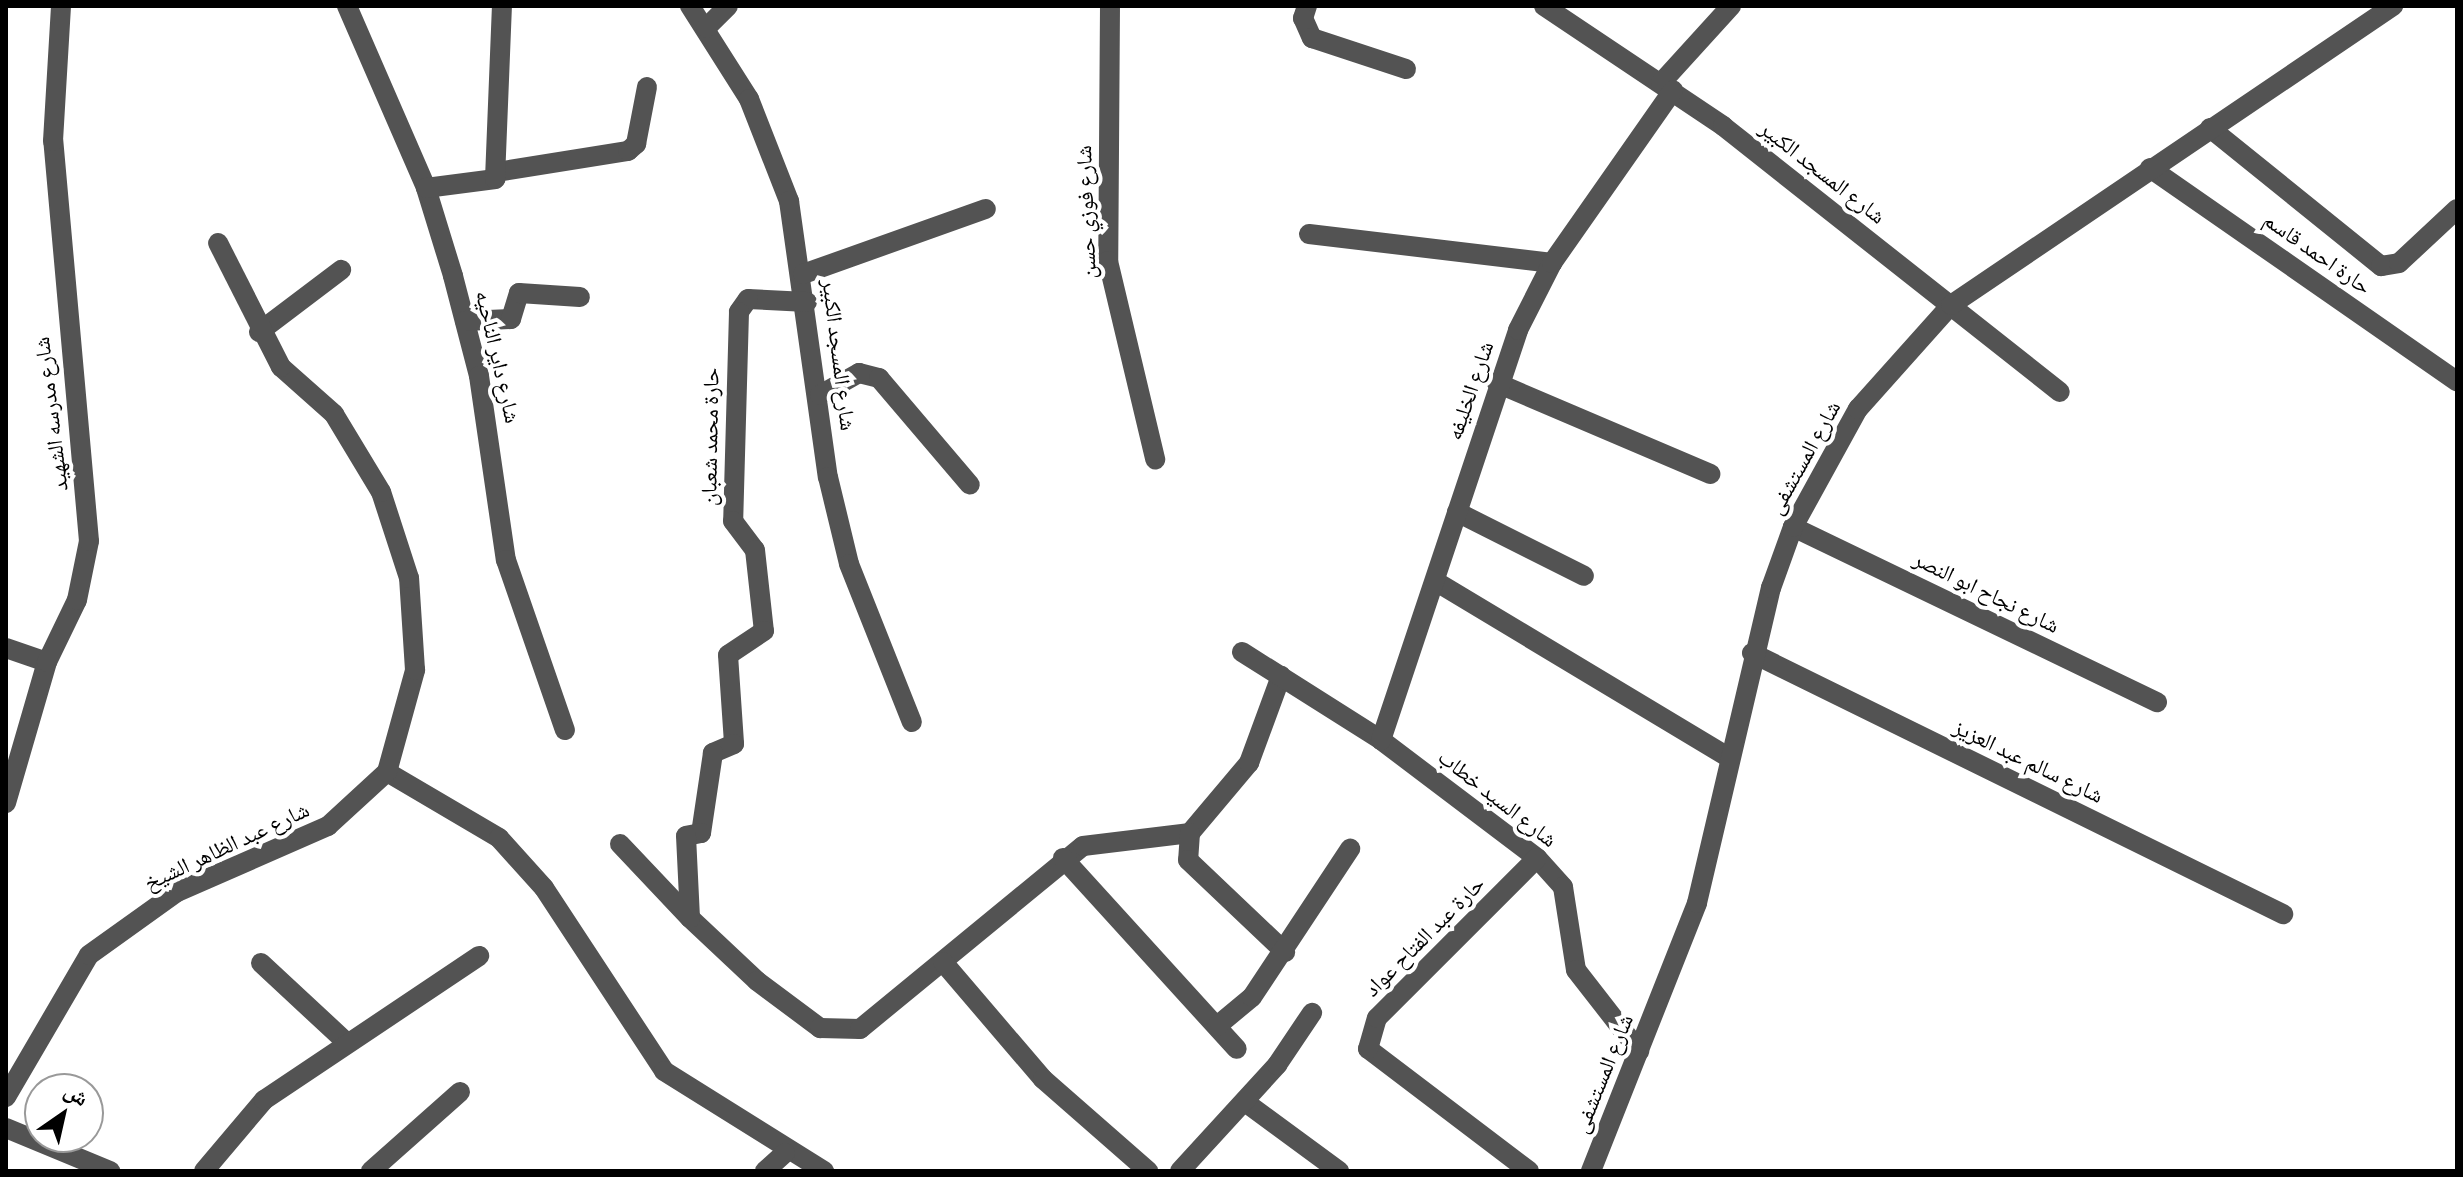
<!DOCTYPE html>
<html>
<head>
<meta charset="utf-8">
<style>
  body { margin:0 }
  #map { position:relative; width:2463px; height:1177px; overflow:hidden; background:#fff; font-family:"Source Sans 3","Noto Naskh Arabic",sans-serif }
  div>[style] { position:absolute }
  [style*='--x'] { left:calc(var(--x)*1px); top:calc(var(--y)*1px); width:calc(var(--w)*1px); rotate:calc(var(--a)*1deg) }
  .minor>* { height:20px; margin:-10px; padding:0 10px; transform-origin:10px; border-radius:10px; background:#535353 }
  span { translate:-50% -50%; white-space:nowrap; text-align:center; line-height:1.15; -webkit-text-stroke:8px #fff; paint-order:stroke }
  .street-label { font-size:22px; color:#000 }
  .frame { position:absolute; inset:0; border:8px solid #000; pointer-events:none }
  .north { position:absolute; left:24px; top:1073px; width:80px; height:80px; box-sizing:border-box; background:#fff; border:2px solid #999; border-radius:50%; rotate:34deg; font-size:22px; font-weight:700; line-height:32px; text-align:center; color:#000 }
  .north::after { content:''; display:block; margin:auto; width:28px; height:36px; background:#000; clip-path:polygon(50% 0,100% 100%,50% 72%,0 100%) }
</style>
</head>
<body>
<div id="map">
  <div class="minor">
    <div style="--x:347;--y:6;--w:198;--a:66.5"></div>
    <div style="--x:426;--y:188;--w:92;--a:72.9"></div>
    <div style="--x:453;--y:276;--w:103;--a:75.4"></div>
    <div style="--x:479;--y:376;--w:186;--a:81.7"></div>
    <div style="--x:506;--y:560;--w:180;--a:70.9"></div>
    <div style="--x:690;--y:6;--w:110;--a:57.6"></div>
    <div style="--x:749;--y:99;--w:110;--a:68.6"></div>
    <div style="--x:789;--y:201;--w:279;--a:82"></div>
    <div style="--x:828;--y:477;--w:89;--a:76.4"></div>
    <div style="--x:849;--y:564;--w:170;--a:68.3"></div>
    <div style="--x:1110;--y:6;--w:255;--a:90.4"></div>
    <div style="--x:1108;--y:261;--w:204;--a:76.6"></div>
    <div style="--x:1307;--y:6;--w:13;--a:108"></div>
    <div style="--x:1303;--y:18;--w:22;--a:66"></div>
    <div style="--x:1312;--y:38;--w:99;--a:18.3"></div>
    <div style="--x:1544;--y:6;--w:216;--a:33.8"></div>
    <div style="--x:1723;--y:126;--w:429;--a:38.3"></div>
    <div style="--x:706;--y:28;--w:31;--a:-45"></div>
    <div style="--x:1661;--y:83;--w:104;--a:-47.7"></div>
    <div style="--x:2210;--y:128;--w:220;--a:38.9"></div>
    <div style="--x:2381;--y:266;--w:18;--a:-9"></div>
    <div style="--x:2399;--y:263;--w:79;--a:-43"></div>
    <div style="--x:2150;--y:168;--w:374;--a:34.8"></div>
    <div style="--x:497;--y:172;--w:133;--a:-9.1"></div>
    <div style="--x:628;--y:151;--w:11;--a:-41"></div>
    <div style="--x:636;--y:144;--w:58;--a:-79.1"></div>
    <div style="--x:426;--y:188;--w:70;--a:-7.4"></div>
    <div style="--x:495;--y:179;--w:173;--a:-87.7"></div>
    <div style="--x:1309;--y:234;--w:245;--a:6.8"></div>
    <div style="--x:803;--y:274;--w:194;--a:-19.6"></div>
    <div style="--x:807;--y:302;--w:59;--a:-177.1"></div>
    <div style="--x:748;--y:299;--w:16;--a:125"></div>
    <div style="--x:739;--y:312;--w:209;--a:91.6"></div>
    <div style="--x:733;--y:521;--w:36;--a:53"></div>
    <div style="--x:755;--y:550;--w:81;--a:83.7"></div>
    <div style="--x:764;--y:631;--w:43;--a:146.3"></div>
    <div style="--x:728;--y:655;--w:89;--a:86.1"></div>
    <div style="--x:734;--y:744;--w:23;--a:157"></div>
    <div style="--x:713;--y:753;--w:81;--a:98.5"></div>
    <div style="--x:701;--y:833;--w:15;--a:169"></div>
    <div style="--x:686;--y:836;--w:82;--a:87.2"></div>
    <div style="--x:690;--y:918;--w:92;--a:43.2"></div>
    <div style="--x:757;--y:981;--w:79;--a:36.7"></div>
    <div style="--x:820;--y:1028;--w:40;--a:1.4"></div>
    <div style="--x:860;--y:1029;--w:288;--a:-39.4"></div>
    <div style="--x:1083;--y:846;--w:108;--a:-6.9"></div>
    <div style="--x:1190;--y:833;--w:92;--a:-49.9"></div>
    <div style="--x:1249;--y:763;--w:93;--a:-69.8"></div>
    <div style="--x:465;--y:321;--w:46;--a:-2.5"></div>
    <div style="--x:511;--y:319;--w:27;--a:-73"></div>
    <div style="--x:519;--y:293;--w:61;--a:3.8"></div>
    <div style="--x:259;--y:332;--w:103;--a:-37.1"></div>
    <div style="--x:1497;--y:383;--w:232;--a:23.1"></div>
    <div style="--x:820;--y:395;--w:45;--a:-29.4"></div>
    <div style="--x:859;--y:373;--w:21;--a:14"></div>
    <div style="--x:879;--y:378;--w:140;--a:49.6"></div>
    <div style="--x:1457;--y:512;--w:142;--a:26.7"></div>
    <div style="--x:1793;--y:527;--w:404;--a:25.7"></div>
    <div style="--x:1435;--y:581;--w:343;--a:31"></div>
    <div style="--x:6;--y:648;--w:43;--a:18.9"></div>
    <div style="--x:1242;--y:652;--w:165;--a:32.3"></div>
    <div style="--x:1381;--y:740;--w:196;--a:37.1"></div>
    <div style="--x:1537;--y:858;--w:39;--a:48"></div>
    <div style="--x:1563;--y:887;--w:84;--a:81.1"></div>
    <div style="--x:1576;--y:970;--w:103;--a:52.1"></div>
    <div style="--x:1752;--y:653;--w:592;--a:26.18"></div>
    <div style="--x:1381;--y:740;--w:432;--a:-71.5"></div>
    <div style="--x:1518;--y:330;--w:75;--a:-63.1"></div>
    <div style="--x:1552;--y:263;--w:211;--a:-55"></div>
    <div style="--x:387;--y:772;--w:130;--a:30.5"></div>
    <div style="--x:499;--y:838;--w:67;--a:48"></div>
    <div style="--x:544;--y:888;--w:219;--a:56.7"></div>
    <div style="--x:664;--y:1071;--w:189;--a:32"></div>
    <div style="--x:6;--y:803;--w:147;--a:-73.8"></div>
    <div style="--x:47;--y:662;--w:69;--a:-64.2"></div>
    <div style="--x:77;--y:600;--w:60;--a:-78.5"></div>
    <div style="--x:89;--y:541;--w:402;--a:-95.1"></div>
    <div style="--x:53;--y:141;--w:135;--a:-86.6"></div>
    <div style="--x:1190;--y:833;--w:27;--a:94"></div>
    <div style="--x:1188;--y:860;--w:134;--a:43.5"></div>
    <div style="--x:620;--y:844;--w:102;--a:46.6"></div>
    <div style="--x:1063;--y:858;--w:258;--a:47.7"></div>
    <div style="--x:943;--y:962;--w:154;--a:49.5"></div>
    <div style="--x:1043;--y:1079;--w:140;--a:41.2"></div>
    <div style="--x:261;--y:963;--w:115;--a:42.9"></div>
    <div style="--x:1217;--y:1026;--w:45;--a:-39.6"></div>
    <div style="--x:1252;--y:997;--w:178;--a:-56.5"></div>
    <div style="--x:6;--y:1097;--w:164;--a:-59.7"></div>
    <div style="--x:89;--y:955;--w:108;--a:-35.6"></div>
    <div style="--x:177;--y:892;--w:165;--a:-23.6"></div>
    <div style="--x:328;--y:826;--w:80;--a:-42.5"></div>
    <div style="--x:387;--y:772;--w:106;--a:-74.6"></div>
    <div style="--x:415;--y:670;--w:92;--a:-93.7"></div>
    <div style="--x:409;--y:578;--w:90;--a:-108"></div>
    <div style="--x:381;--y:492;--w:91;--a:-121.1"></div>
    <div style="--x:334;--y:414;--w:71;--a:-138.4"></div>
    <div style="--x:281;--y:367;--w:139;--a:-116.9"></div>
    <div style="--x:1245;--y:1102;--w:117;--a:36.3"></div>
    <div style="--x:6;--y:1128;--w:113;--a:22.5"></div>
    <div style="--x:204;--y:1171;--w:93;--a:-49.8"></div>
    <div style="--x:264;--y:1100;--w:259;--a:-33.8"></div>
    <div style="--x:371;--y:1171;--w:119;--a:-41.6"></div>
    <div style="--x:765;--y:1171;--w:27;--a:-42"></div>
    <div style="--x:1180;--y:1171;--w:144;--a:-47.5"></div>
    <div style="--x:1277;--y:1065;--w:63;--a:-56.1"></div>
    <div style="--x:1529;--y:1171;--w:202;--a:-142.8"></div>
    <div style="--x:1368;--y:1049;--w:32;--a:-74"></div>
    <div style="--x:1377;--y:1018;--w:226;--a:-45"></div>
    <div style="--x:1591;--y:1171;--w:288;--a:-68.4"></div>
    <div style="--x:1697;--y:903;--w:324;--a:-76.8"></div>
    <div style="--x:1771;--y:588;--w:65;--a:-70.2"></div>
    <div style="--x:1793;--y:527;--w:135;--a:-61.2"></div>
    <div style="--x:1858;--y:409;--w:140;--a:-48.2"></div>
    <div style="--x:1951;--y:305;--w:534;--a:-34.08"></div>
  </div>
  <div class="street-label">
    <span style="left:1822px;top:173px;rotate:38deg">شارع المسجد الكبير</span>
    <span style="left:1087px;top:212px;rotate:-92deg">شارع فوزي حسن</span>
    <span style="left:2317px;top:254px;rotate:35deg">حارة احمد قاسم</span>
    <span style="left:838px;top:355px;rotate:83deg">شارع المسجد الكبير</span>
    <span style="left:497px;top:357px;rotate:77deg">شارع داير الناحيه</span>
    <span style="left:1471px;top:391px;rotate:-71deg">شارع الخليفه</span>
    <span style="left:52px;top:414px;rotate:-97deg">شارع مدرسه الشهيد</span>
    <span style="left:711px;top:437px;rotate:-89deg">حارة محمد شعبان</span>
    <span style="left:1805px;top:458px;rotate:-61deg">شارع المستشفى</span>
    <span style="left:1986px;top:593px;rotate:26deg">شارع نجاح ابو النصر</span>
    <span style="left:2028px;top:762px;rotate:26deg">شارع سالم عبد العزيز</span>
    <span style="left:1497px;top:799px;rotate:38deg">شارع السيد خطاب</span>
    <span style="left:227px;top:847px;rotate:-25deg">شارع عبد الظاهر الشيخ</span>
    <span style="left:1425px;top:937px;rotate:-45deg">حارة عبد الفتاح عواد</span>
    <span style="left:1604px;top:1074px;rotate:-68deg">شارع المستشفى</span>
  </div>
  <div class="frame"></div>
  <div class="north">ش</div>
</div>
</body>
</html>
